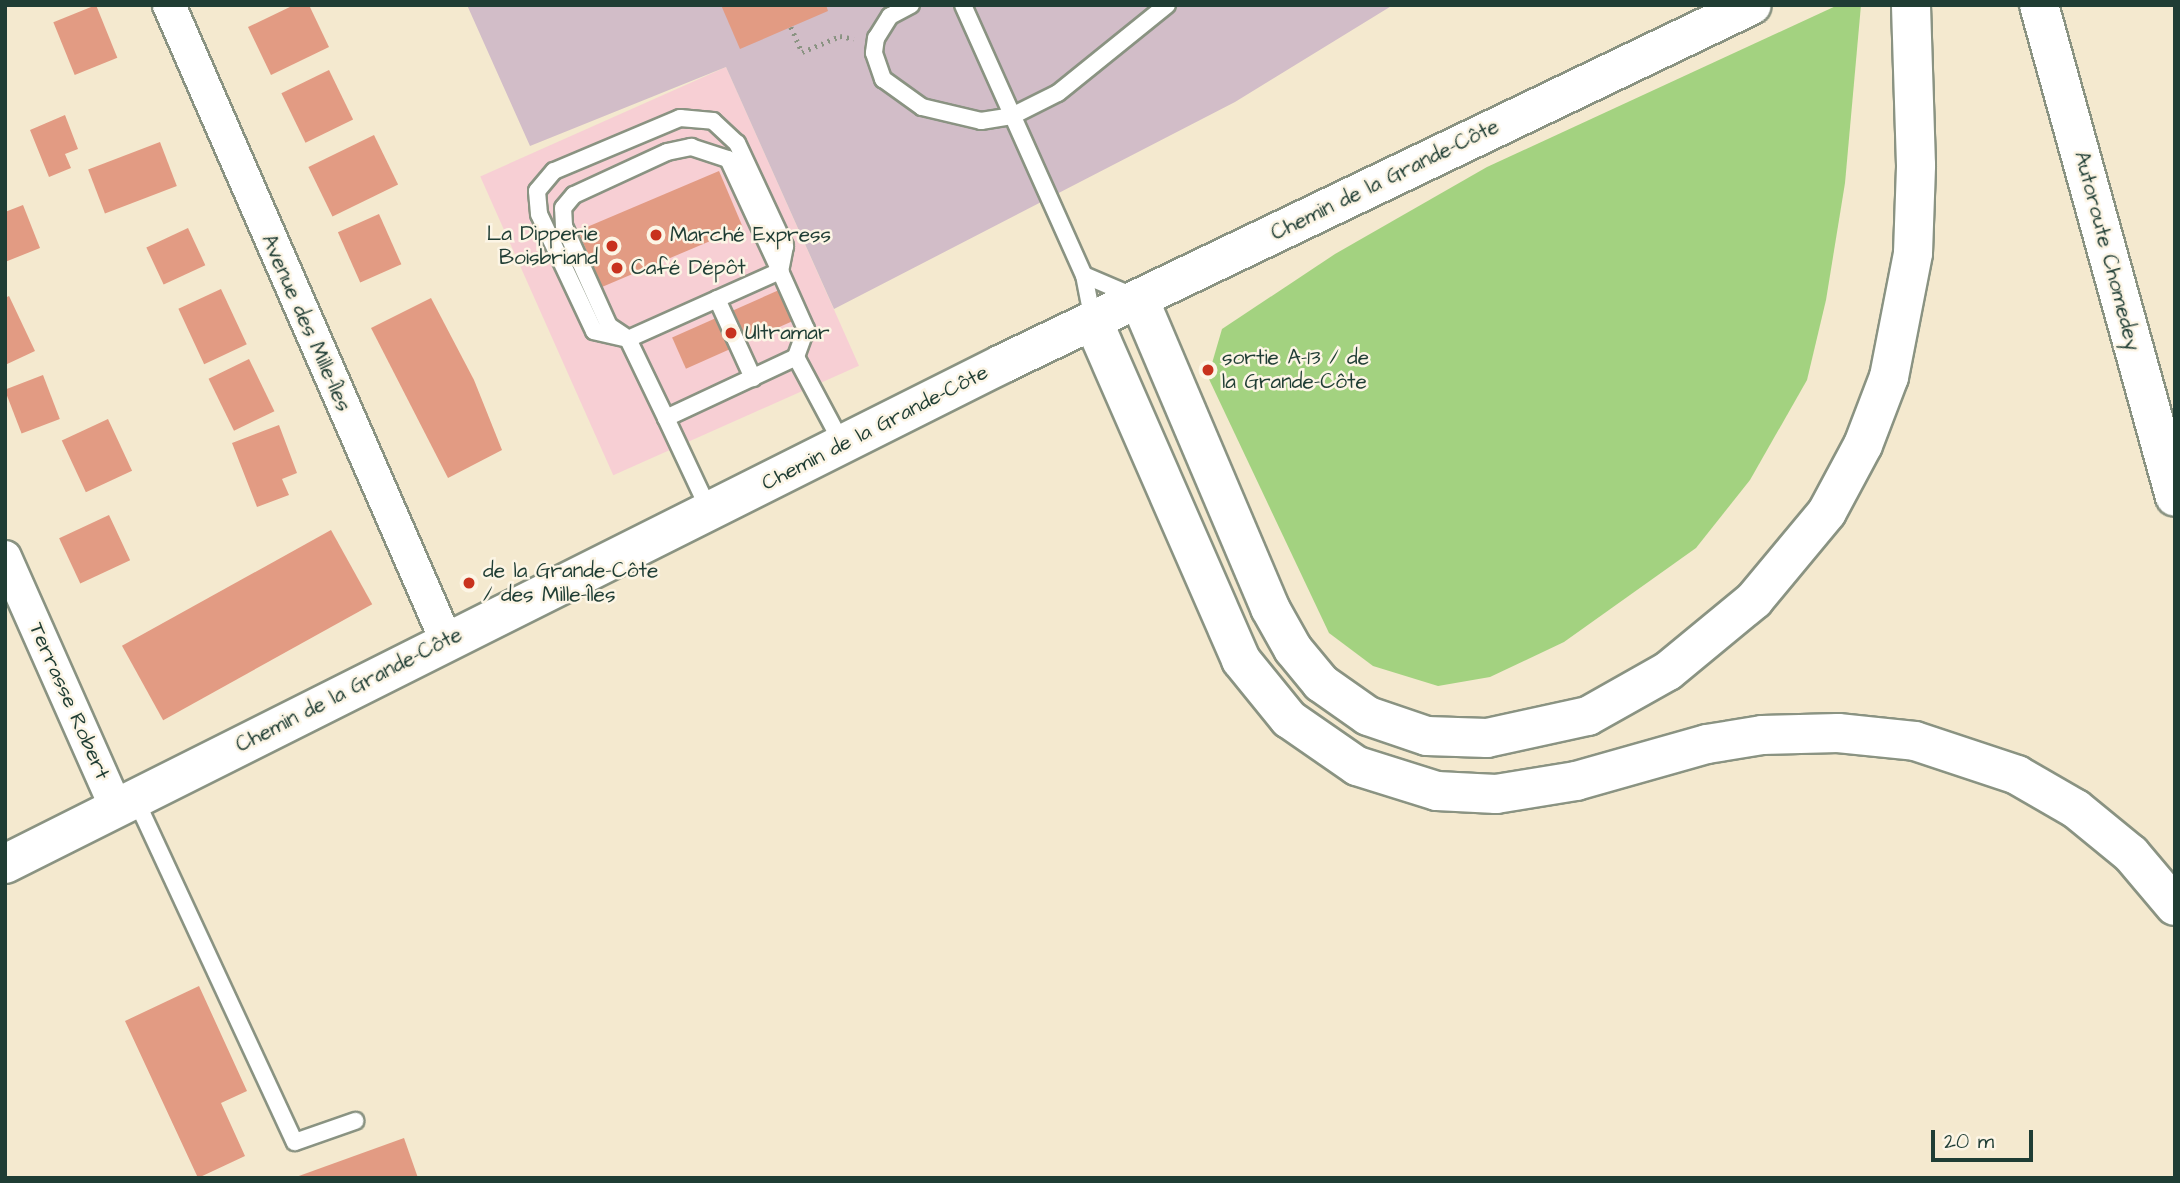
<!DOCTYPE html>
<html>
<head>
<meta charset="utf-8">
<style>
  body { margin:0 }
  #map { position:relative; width:2180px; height:1183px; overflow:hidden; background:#f4e9cf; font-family:"Architects Daughter",sans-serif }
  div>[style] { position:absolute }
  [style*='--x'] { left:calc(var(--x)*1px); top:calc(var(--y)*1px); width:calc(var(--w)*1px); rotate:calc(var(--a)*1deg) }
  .built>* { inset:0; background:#f7cfd4; transform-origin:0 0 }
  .industrial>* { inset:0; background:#d2bdc8 }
  .green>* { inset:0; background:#a3d280 }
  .building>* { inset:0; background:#e29b83; transform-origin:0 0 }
  .path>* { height:4.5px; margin-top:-2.25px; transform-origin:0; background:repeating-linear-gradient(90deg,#8a9382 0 2px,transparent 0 7px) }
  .roads { filter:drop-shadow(2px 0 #8a9382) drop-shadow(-2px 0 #8a9382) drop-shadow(0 2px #8a9382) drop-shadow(0 -2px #8a9382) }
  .lane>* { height:16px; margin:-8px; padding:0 8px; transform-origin:8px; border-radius:8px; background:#fff }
  .street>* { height:32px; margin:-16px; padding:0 16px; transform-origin:16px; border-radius:16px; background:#fff }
  .secondary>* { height:38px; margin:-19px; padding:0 19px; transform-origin:19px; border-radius:19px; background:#fff }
  .highway>* { height:38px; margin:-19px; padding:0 19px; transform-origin:19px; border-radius:19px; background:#fff }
  .dots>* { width:19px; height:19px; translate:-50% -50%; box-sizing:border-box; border:4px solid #fcf5e5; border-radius:50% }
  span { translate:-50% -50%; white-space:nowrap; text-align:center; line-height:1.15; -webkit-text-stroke:5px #fcf5e5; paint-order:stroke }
  .street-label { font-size:21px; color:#1f3d34 }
  .poi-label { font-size:21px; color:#1f3d34 }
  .right { translate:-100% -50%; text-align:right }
  .left { translate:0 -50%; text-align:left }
  .frame { position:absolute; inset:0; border:7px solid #1f3d34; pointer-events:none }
  .scale { position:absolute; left:1931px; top:1130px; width:102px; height:32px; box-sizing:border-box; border:4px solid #1f3d34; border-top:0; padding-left:9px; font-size:21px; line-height:24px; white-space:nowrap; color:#1f3d34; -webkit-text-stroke:5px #fcf5e5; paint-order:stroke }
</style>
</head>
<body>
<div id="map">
  <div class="built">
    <div style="left:726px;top:67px;width:327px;height:269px;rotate:66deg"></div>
  </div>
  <div class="industrial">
    <div style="clip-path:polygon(467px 5px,1393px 5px,1235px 102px,834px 309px,726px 67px,530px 146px)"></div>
  </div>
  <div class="green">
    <div style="clip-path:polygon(1838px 5px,1861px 5px,1845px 183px,1826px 300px,1807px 380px,1750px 480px,1696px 548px,1564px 642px,1490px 677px,1438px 686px,1373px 666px,1329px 633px,1208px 377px,1222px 329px,1335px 254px,1487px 167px)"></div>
  </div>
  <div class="building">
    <div style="left:96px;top:5px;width:57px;height:46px;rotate:68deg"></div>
    <div style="clip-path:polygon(294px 5px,309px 5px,329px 47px,271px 75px,248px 27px)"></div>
    <div style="clip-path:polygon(721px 5px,826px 5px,828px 11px,740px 49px)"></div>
    <div style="left:329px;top:70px;width:55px;height:53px;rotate:64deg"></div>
    <div style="clip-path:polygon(65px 115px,78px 149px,65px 154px,71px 168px,49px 177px,30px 130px)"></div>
    <div style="left:374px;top:135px;width:55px;height:73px;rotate:64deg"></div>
    <div style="left:160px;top:142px;width:47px;height:77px;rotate:69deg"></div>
    <div style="left:719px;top:171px;width:61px;height:153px;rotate:67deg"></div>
    <div style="clip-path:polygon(23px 205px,40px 248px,5px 262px,5px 212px)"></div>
    <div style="left:379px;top:214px;width:55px;height:45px;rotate:66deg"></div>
    <div style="left:188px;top:228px;width:41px;height:46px;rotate:65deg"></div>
    <div style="left:221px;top:289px;width:61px;height:47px;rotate:65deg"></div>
    <div style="left:779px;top:290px;width:34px;height:117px;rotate:66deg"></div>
    <div style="clip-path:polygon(9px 296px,35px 351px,5px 365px,5px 298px)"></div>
    <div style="clip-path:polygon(431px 298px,474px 380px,502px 450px,448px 478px,371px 328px)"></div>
    <div style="left:249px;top:359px;width:58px;height:45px;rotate:64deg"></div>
    <div style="left:43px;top:375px;width:47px;height:41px;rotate:69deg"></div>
    <div style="left:108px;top:419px;width:57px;height:51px;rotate:65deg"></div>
    <div style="clip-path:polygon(279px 425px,297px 473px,282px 479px,289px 495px,257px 507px,232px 443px)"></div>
    <div style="left:109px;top:515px;width:50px;height:55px;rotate:65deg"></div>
    <div style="left:331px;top:530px;width:85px;height:239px;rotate:61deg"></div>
    <div style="clip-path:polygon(199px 986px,247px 1091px,221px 1103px,245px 1156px,198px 1178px,125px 1021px)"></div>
    <div style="clip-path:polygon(404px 1138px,418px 1178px,296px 1178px,296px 1177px)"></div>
  </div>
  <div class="path">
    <div style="--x:791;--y:27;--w:27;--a:66"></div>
    <div style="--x:802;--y:52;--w:41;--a:-22.8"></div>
    <div style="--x:840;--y:36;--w:14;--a:12"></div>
  </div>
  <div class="roads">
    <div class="lane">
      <div style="--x:911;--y:5;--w:24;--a:152"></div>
      <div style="--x:890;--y:16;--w:26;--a:122"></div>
      <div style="--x:876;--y:38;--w:15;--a:98"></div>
      <div style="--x:874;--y:53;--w:28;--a:71"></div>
      <div style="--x:883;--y:79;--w:48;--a:35.7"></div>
      <div style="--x:922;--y:107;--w:61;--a:13.3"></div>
      <div style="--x:981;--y:121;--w:31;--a:-9"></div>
      <div style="--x:1012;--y:116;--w:51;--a:-26.6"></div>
      <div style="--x:1058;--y:93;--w:140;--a:-38.9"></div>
      <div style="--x:963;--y:5;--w:296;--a:65.9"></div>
      <div style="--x:1084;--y:275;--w:47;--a:78.9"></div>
      <div style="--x:1084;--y:275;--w:53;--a:23.2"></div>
      <div style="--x:717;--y:299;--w:87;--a:65.5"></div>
      <div style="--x:624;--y:336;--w:18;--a:-146"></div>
      <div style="--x:609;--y:326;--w:110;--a:-114.2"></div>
      <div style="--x:564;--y:226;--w:18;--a:-93"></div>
      <div style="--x:563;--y:208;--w:17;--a:-50"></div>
      <div style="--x:574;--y:195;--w:102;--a:-24.8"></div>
      <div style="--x:667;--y:152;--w:25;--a:-12"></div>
      <div style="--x:691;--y:147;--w:39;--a:18"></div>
      <div style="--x:728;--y:159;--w:123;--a:65.1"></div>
      <div style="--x:628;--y:339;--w:35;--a:-167"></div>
      <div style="--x:594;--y:331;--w:129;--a:-115.2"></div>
      <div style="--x:539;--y:214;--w:23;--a:-95"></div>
      <div style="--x:537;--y:191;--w:26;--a:-50"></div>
      <div style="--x:554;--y:171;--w:137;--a:-22.8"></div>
      <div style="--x:680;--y:118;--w:33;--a:5"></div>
      <div style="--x:713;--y:121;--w:33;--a:43"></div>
      <div style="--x:737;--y:143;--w:114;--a:65"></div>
      <div style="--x:785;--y:246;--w:25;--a:101"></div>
      <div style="--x:666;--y:418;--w:88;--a:-115.7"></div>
      <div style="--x:628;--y:339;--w:167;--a:-24.1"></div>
      <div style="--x:780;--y:271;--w:64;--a:65.9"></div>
      <div style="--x:806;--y:329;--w:30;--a:110"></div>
      <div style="--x:710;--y:512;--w:104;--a:-115.1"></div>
      <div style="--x:666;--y:418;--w:144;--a:-25.1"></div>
      <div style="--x:796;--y:357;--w:100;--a:61.9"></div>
      <div style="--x:135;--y:798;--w:379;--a:65.1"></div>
      <div style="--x:295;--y:1142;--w:64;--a:-19.3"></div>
    </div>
    <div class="street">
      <div style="--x:169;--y:5;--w:693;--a:66.43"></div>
      <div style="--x:5;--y:557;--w:274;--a:66.1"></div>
    </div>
    <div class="secondary">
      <div style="--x:5;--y:864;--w:1115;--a:-26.63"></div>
      <div style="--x:1002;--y:364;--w:831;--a:-25.58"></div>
    </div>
    <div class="highway">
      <div style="--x:2039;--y:5;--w:510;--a:74.55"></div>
      <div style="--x:1139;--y:299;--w:336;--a:67"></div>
      <div style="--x:1270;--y:608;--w:47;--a:60.7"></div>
      <div style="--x:1293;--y:649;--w:44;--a:50.5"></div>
      <div style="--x:1321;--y:683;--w:57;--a:35.1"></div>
      <div style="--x:1368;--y:716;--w:62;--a:18.7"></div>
      <div style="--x:1427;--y:736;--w:60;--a:1.9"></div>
      <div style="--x:1487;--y:738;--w:103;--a:-12.3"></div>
      <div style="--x:1588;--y:716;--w:92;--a:-29.4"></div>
      <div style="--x:1668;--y:671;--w:112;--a:-39.5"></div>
      <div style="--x:1754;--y:600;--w:114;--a:-50.3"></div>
      <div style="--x:1827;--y:512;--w:76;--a:-61.8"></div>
      <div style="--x:1863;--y:445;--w:73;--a:-69.1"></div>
      <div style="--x:1889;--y:377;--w:126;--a:-79"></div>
      <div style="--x:1913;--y:253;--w:88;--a:-88"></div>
      <div style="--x:1916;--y:165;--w:160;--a:-91.8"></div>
      <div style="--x:1093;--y:321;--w:370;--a:66.4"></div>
      <div style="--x:1241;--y:660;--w:76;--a:50.9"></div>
      <div style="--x:1289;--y:719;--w:83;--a:34.7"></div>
      <div style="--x:1357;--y:766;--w:84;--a:17.4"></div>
      <div style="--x:1437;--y:791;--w:59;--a:2.9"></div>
      <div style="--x:1496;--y:794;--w:81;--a:-9.2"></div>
      <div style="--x:1576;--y:781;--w:136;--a:-15.8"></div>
      <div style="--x:1707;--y:744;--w:56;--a:-9.3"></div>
      <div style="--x:1762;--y:735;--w:76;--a:-1.5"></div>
      <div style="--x:1838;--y:733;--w:77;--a:5.9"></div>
      <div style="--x:1915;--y:741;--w:108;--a:18.4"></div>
      <div style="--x:2017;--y:775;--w:68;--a:30"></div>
      <div style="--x:2076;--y:809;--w:71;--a:39.3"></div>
      <div style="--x:2131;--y:854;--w:68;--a:49.8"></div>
    </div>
  </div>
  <div class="dots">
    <div style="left:656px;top:235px;background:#c8321e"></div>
    <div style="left:612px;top:246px;background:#c8321e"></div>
    <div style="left:617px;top:268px;background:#c8321e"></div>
    <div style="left:731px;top:333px;background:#c8321e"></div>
    <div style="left:1208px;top:370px;background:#c8321e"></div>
    <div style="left:469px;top:583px;background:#c8321e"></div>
  </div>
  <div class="street-label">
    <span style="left:1385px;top:180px;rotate:-26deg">Chemin de la Grande-Côte</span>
    <span style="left:2107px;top:251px;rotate:75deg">Autoroute Chomedey</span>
    <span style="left:306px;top:323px;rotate:66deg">Avenue des Mille-Îles</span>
    <span style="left:875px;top:428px;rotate:-27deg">Chemin de la Grande-Côte</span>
    <span style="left:349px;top:690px;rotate:-27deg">Chemin de la Grande-Côte</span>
    <span style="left:69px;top:701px;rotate:66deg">Terrasse Robert</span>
  </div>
  <div class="poi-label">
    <span class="right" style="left:598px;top:246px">La Dipperie<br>Boisbriand</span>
    <span class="left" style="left:670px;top:235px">Marché Express</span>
    <span class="left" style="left:631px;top:268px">Café Dépôt</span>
    <span class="left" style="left:745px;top:333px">Ultramar</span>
    <span class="left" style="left:1222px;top:370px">sortie A-13 / de<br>la Grande-Côte</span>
    <span class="left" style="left:483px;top:583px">de la Grande-Côte<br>/ des Mille-Îles</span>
  </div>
  <div class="frame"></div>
  <div class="scale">20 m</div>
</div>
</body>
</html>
